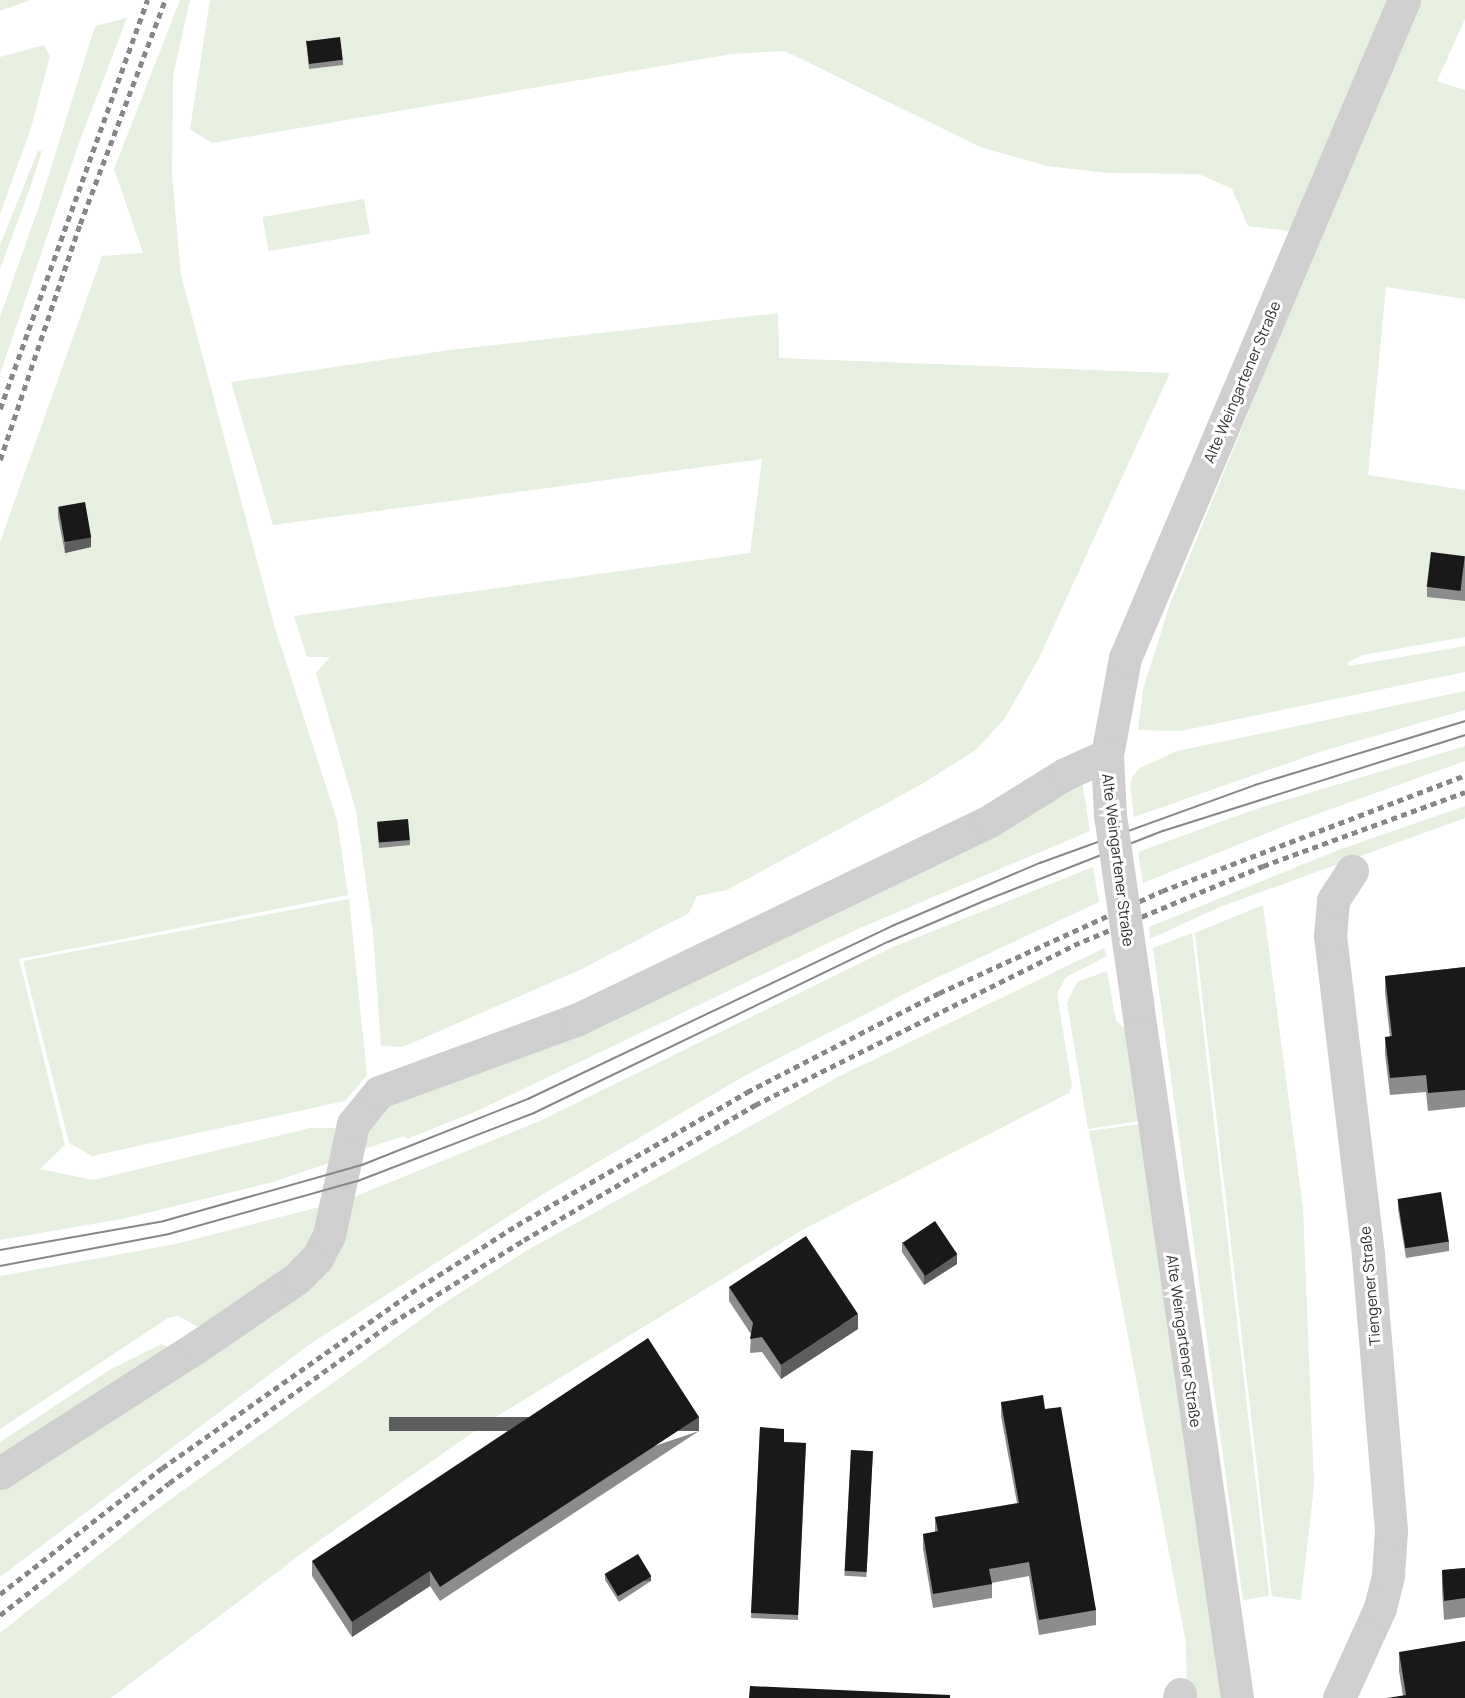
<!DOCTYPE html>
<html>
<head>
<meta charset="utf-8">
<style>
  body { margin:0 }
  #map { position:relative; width:1465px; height:1698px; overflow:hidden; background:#fff; font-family:Manrope,sans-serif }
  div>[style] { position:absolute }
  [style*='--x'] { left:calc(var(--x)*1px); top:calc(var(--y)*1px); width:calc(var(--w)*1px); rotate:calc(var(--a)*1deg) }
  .green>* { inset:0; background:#e6efe0; transform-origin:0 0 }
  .minor>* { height:33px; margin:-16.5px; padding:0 16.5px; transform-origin:16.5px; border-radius:16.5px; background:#cfcfcf }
  .tram>* { height:1.5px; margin:-0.75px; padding:0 0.75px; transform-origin:0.75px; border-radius:0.75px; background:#878787 }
  .rail>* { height:4.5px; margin-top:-2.25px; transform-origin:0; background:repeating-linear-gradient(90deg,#878787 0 6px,transparent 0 10.5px) }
  .minor-bridge>* { height:33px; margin:-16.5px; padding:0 16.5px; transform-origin:16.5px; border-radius:16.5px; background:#cfcfcf }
  .wall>* { inset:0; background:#8c8c8c; transform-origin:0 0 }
  .shaded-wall>* { inset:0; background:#5e5e5e; transform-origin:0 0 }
  .building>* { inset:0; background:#191919; transform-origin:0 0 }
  span { translate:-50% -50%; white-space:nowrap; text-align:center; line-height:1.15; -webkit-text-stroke:6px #fff; paint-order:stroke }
  .street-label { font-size:15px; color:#323232 }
</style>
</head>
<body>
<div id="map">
  <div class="green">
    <div style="clip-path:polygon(0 0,30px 0,0 11px)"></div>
    <div style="clip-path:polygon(180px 0,190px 0,173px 76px,172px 174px,181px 275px,275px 628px,337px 820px,348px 895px,19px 959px,65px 1145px,40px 1169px,93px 1180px,310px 1128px,335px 1128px,340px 1135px,329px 1163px,273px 1182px,122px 1219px,0 1240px,0 542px,102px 256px,143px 253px,114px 169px)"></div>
    <div style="clip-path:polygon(210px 0,1390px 0,1289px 231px,1248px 226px,1232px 189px,1199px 174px,1107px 173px,1047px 166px,980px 147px,785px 51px,732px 54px,212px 143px,190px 129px)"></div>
    <div style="clip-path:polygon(1417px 0,1465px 0,1465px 19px,1437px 81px,1465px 90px,1465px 299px,1386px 287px,1368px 475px,1465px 490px,1465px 637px,1363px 655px,1348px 662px,1349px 666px,1465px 646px,1465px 672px,1181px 731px,1138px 730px,1143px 689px,1170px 604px)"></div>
    <div style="clip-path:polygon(127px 18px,79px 143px,0 374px,0 317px,40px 203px,95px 26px)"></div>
    <div style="clip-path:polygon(44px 45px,50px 56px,31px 128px,0 214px,0 57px)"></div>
    <div style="clip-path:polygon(38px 151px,42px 151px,29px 191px,0 269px,0 245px)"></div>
    <div style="left:364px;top:199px;width:35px;height:103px;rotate:80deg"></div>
    <div style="clip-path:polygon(778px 313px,779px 358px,1170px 373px,1039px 658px,1005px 718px,977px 749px,922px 784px,727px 890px,697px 896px,689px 913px,582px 969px,403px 1047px,381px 1046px,373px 933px,356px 811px,316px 673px,330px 657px,307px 657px,294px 616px,750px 553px,762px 459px,273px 525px,231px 382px,450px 350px)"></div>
    <div style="clip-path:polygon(1465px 691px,1465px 710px,1323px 751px,1134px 817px,1130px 784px,1133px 776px,1140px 768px,1177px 751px)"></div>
    <div style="clip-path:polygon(1465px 746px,1465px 761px,1292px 823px,1143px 883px,1138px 852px,1253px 810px)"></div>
    <div style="clip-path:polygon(1082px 781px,1090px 831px,860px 928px,477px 1111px,407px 1139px,404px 1136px,355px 1152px,371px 1111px)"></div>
    <div style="clip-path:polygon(1465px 806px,1465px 818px,1220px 907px,1150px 939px,1149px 927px,1341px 849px)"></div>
    <div style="clip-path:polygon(1093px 867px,1099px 902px,934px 979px,746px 1075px,540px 1196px,310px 1344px,0 1577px,0 1484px,254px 1316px,349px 1199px,540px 1121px,893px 947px)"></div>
    <div style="clip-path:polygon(349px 899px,367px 1075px,345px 1101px,92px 1156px,69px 1143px,23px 961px)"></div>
    <div style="clip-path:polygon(1263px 905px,1303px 1208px,1314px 1486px,1301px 1600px,1272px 1596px,1195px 933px)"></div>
    <div style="clip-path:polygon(1192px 933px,1269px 1596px,1243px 1600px,1153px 948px)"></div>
    <div style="clip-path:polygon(1104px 948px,1107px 956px,1066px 977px,1057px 994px,1072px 1086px,1069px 1093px,804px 1229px,486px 1423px,313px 1545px,111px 1698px,0 1698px,0 1633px,153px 1512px,441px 1305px,526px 1251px,838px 1077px)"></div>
    <div style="clip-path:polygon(1107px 971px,1116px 1021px,1125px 1029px,1139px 1121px,1088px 1129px,1067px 1003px,1077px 982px)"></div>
    <div style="clip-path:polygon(1140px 1124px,1225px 1698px,1187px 1698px,1186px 1643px,1089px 1131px)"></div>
    <div style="clip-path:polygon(331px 1204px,303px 1260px,202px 1329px,178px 1316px,168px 1318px,0 1429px,0 1276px,176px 1244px)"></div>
    <div style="clip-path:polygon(161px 1344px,171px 1349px,0 1465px,0 1442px,111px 1369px)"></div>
  </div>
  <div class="minor">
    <div style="--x:1110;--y:815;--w:60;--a:-92.9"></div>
    <div style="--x:1107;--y:755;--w:99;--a:-79.5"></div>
    <div style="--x:1125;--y:658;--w:715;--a:-67.02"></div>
    <div style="--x:1137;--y:1003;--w:702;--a:81.81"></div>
    <div style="--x:0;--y:1473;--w:235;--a:-32.7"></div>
    <div style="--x:198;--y:1346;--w:119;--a:-34.4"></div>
    <div style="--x:296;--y:1279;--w:30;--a:-45"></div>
    <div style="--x:317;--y:1258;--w:26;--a:-62"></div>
    <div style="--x:329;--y:1235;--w:114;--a:-77.8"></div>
    <div style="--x:353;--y:1124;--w:41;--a:-50.9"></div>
    <div style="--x:379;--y:1092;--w:210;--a:-20.1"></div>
    <div style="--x:576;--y:1020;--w:461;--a:-25.7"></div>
    <div style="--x:991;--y:820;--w:87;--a:-31.9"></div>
    <div style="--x:1065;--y:774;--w:46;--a:-24.3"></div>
    <div style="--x:1179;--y:1698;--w:4;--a:-76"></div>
    <div style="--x:1339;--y:1698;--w:99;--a:-65.5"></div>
    <div style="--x:1380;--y:1608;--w:34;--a:-76"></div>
    <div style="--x:1388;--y:1575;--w:45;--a:-86.2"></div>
    <div style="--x:1391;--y:1530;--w:277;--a:-94.8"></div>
    <div style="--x:1368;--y:1254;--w:320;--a:-96.8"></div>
    <div style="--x:1330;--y:936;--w:36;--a:-85"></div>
    <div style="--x:1333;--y:900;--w:35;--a:-57"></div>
  </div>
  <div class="tram">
    <div style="--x:0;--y:1250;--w:167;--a:-10"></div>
    <div style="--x:164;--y:1221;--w:206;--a:-15.8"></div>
    <div style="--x:362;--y:1165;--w:179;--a:-21.7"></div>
    <div style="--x:528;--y:1099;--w:403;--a:-25.4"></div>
    <div style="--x:892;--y:926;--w:161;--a:-23.1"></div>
    <div style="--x:1040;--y:863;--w:229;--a:-19.9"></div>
    <div style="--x:1255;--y:785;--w:220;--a:-16.9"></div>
    <div style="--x:0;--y:1266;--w:172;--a:-10.7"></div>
    <div style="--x:169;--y:1234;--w:196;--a:-15.7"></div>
    <div style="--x:358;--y:1181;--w:189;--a:-21.1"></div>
    <div style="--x:534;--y:1113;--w:393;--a:-25.8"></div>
    <div style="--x:888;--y:942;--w:104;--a:-23.1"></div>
    <div style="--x:984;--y:901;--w:192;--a:-21.4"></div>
    <div style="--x:1163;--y:831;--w:317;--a:-17.6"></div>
  </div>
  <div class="rail">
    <div style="--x:0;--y:409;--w:435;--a:-70.2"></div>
    <div style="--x:0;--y:460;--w:249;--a:-71.3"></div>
    <div style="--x:80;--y:224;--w:240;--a:-69.2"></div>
    <div style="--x:0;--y:1594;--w:205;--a:-37.9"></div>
    <div style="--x:162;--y:1468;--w:315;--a:-35.1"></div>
    <div style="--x:420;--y:1287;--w:115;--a:-32.6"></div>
    <div style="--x:517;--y:1225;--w:266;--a:-30"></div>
    <div style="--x:747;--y:1092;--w:216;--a:-27.3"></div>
    <div style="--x:939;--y:993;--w:245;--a:-24.6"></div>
    <div style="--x:1162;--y:891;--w:324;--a:-20.9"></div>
    <div style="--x:0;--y:1615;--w:214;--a:-38"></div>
    <div style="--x:169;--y:1483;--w:274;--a:-35.7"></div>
    <div style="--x:392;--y:1323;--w:156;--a:-32.2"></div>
    <div style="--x:524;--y:1240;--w:268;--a:-30.3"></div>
    <div style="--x:755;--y:1105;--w:357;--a:-26.6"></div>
    <div style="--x:1074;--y:945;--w:205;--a:-22.7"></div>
    <div style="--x:1263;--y:866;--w:215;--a:-20.1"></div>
  </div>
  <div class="minor-bridge">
    <div style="--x:1110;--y:815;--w:190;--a:81.8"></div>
  </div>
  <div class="wall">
    <div style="clip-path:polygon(306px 40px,343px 60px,343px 65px,309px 69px)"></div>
    <div style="clip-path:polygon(58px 507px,91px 547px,65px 553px,58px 517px)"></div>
    <div style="clip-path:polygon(1465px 556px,1465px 601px,1427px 597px,1427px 587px)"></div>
    <div style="clip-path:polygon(377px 823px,410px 840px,410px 845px,379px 848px)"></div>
    <div style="clip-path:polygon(1465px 967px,1465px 1107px,1428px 1111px,1426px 1092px,1390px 1095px,1385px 1054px,1385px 1037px,1390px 1037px,1385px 993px,1385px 976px)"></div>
    <div style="clip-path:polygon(1398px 1199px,1449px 1241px,1449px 1251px,1406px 1258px,1398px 1209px)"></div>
    <div style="clip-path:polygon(902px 1242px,957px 1264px,924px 1285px,902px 1252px)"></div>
    <div style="clip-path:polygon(729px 1287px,858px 1329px,781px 1379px,762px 1352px,750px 1353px,751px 1334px,729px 1301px)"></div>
    <div style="clip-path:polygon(1001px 1402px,1045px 1409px,1096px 1610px,1096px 1625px,1039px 1635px,1029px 1576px,992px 1583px,992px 1598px,933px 1608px,923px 1549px,923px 1534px,935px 1532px,935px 1517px,1017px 1503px,1001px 1416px)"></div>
    <div style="clip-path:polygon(760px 1427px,784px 1442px,806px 1443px,798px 1620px,751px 1618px)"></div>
    <div style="clip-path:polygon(699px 1431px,440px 1601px,430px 1586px,352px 1637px,312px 1576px,312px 1561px)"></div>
    <div style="left:851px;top:1450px;width:22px;height:126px;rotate:3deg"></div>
    <div style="clip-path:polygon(1465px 1568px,1465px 1617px,1444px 1620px,1442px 1589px,1442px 1570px)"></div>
    <div style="clip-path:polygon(605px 1575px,651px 1581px,619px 1602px,605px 1580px)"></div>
    <div style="clip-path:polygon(1399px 1652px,1465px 1698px,1403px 1696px,1399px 1671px)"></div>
  </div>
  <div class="shaded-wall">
    <div style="clip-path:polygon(91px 537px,91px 547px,65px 553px,65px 543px)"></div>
    <div style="clip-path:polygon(957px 1254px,957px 1264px,924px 1285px,924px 1275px)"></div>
    <div style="clip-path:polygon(858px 1314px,858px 1329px,781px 1379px,781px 1365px)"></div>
    <div style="left:699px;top:1417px;width:14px;height:310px;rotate:90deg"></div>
    <div style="clip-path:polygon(430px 1571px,430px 1586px,352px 1637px,352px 1622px)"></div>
    <div style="left:651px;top:1576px;width:5px;height:38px;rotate:90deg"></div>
  </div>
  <div class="building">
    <div style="left:340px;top:37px;width:23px;height:34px;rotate:83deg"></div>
    <div style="left:85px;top:502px;width:36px;height:27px;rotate:80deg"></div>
    <div style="left:1431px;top:552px;width:34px;height:35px;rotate:7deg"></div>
    <div style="left:408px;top:819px;width:21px;height:31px;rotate:85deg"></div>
    <div style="clip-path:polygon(1465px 967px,1465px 1090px,1428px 1093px,1426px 1075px,1390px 1078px,1385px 1037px,1392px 1036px,1385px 976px)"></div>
    <div style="left:1441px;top:1192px;width:50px;height:44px;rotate:81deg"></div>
    <div style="left:935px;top:1221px;width:40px;height:39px;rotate:56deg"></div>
    <div style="clip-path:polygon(806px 1236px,858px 1314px,781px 1365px,762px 1337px,750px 1339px,753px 1323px,729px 1287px)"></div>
    <div style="clip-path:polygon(648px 1338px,699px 1417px,440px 1587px,430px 1571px,352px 1622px,312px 1561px)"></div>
    <div style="clip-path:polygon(1043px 1395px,1045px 1409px,1061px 1407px,1096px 1610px,1039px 1620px,1029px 1562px,989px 1569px,992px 1584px,933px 1594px,923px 1534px,938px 1531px,935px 1517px,1019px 1503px,1001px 1402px)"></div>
    <div style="clip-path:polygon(760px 1427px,784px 1429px,784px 1442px,806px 1443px,798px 1615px,751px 1613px)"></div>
    <div style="left:851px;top:1450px;width:22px;height:121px;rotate:3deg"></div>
    <div style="left:638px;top:1554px;width:26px;height:39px;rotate:59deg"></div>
    <div style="clip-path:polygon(1465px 1568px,1465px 1598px,1444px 1601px,1442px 1570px)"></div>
    <div style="clip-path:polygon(1465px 1641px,1465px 1698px,1387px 1698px,1406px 1695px,1399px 1652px)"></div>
    <div style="clip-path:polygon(750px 1686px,950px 1695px,950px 1698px,749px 1698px)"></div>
  </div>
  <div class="street-label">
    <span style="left:1242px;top:382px;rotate:-67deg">Alte Weingartener Straße</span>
    <span style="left:1118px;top:860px;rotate:83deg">Alte Weingartener Straße</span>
    <span style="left:1370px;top:1286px;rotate:-95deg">Tiengener Straße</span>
    <span style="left:1184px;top:1341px;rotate:82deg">Alte Weingartener Straße</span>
  </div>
</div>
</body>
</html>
